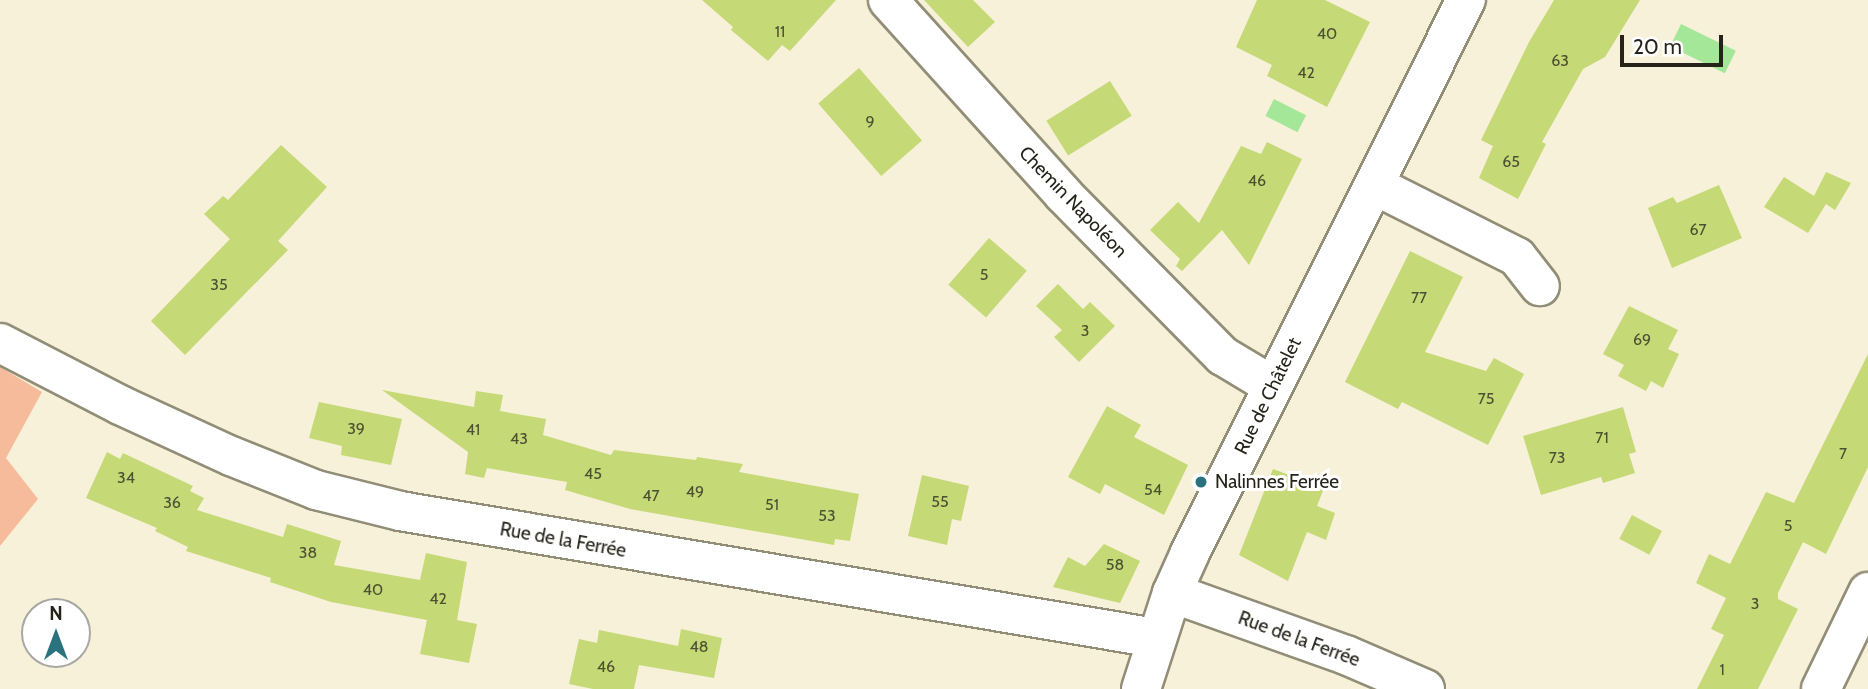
<!DOCTYPE html>
<html>
<head>
<meta charset="utf-8">
<style>
  body { margin:0 }
  #map { position:relative; width:1868px; height:689px; overflow:hidden; background:#f7f1d9; font-family:Cabin,sans-serif }
  div>[style] { position:absolute }
  [style*='--x'] { left:calc(var(--x)*1px); top:calc(var(--y)*1px); width:calc(var(--w)*1px); rotate:calc(var(--a)*1deg) }
  .green>* { inset:0; background:#f6bb9a }
  .water>* { inset:0; background:#a4e799; transform-origin:0 0 }
  .building>* { inset:0; background:#c5d977; transform-origin:0 0 }
  .roads { filter:drop-shadow(2px 0 #928d77) drop-shadow(-2px 0 #928d77) drop-shadow(0 2px #928d77) drop-shadow(0 -2px #928d77) }
  .minor>* { height:38px; margin:-19px; padding:0 19px; transform-origin:19px; border-radius:19px; background:#fff }
  .dots>* { width:19px; height:19px; translate:-50% -50%; box-sizing:border-box; border:4px solid #fff; border-radius:50% }
  span { translate:-50% -50%; white-space:nowrap; text-align:center; line-height:1.15; -webkit-text-stroke:6px #fff; paint-order:stroke }
  .number-label { font-size:16px; color:#4d5031 }
  .number-label span { -webkit-text-stroke-width:0 }
  .street-label { font-size:19px; color:#25231a }
  .poi-label { font-size:19px; color:#25231a }
  .left { translate:0 -50%; text-align:left }
  .north { position:absolute; left:21px; top:598px; width:70px; height:70px; box-sizing:border-box; background:#fff; border:2px solid #a8a7a3; border-radius:50%; rotate:0deg; font-size:19px; font-weight:700; line-height:28px; text-align:center; color:#25231a }
  .north::after { content:''; display:block; margin:auto; width:24px; height:32px; background:#2a727d; clip-path:polygon(50% 0,100% 100%,50% 72%,0 100%) }
  .scale { position:absolute; left:1620px; top:35px; width:103px; height:32px; box-sizing:border-box; border:4px solid #25231a; border-top:0; padding-left:9px; font-size:21px; line-height:24px; white-space:nowrap; color:#25231a; -webkit-text-stroke:5px #fff; paint-order:stroke }
</style>
</head>
<body>
<div id="map">
  <div class="green">
    <div style="clip-path:polygon(0 367px,42px 392px,6px 458px,38px 499px,0 546px)"></div>
  </div>
  <div class="water">
    <div style="left:1681px;top:24px;width:61px;height:25px;rotate:26deg"></div>
    <div style="left:1274px;top:99px;width:36px;height:19px;rotate:27deg"></div>
  </div>
  <div class="building">
    <div style="clip-path:polygon(702px 0,836px 0,790px 51px,782px 45px,768px 61px,731px 30px,733px 27px)"></div>
    <div style="clip-path:polygon(924px 0,973px 0,995px 22px,968px 47px)"></div>
    <div style="clip-path:polygon(1257px 0,1325px 0,1370px 22px,1327px 107px,1267px 76px,1272px 65px,1236px 47px)"></div>
    <div style="clip-path:polygon(1554px 0,1640px 0,1605px 57px,1583px 69px,1542px 142px,1546px 144px,1518px 199px,1479px 178px,1493px 146px,1481px 140px,1529px 42px)"></div>
    <div style="left:859px;top:68px;width:96px;height:54px;rotate:49deg"></div>
    <div style="left:1110px;top:81px;width:41px;height:75px;rotate:58deg"></div>
    <div style="clip-path:polygon(1267px 142px,1302px 159px,1249px 265px,1222px 230px,1182px 271px,1176px 266px,1180px 259px,1150px 230px,1178px 202px,1199px 223px,1241px 146px,1261px 154px)"></div>
    <div style="clip-path:polygon(281px 145px,327px 187px,278px 241px,288px 250px,185px 355px,151px 321px,230px 239px,204px 214px,223px 196px,228px 200px)"></div>
    <div style="clip-path:polygon(1826px 172px,1851px 183px,1835px 210px,1826px 204px,1808px 233px,1764px 207px,1784px 177px,1814px 196px)"></div>
    <div style="clip-path:polygon(1719px 185px,1742px 238px,1672px 268px,1648px 208px,1673px 197px,1677px 203px)"></div>
    <div style="left:989px;top:238px;width:50px;height:62px;rotate:41deg"></div>
    <div style="clip-path:polygon(1410px 251px,1463px 277px,1425px 352px,1486px 371px,1494px 358px,1524px 374px,1488px 445px,1402px 402px,1398px 409px,1345px 382px)"></div>
    <div style="clip-path:polygon(1058px 284px,1083px 309px,1090px 302px,1115px 326px,1079px 362px,1054px 337px,1062px 330px,1036px 306px)"></div>
    <div style="clip-path:polygon(1629px 306px,1678px 330px,1668px 349px,1679px 354px,1663px 388px,1651px 381px,1646px 391px,1618px 376px,1624px 365px,1603px 354px)"></div>
    <div style="clip-path:polygon(1868px 354px,1868px 467px,1826px 554px,1803px 542px,1778px 593px,1778px 599px,1798px 609px,1758px 689px,1697px 689px,1724px 635px,1711px 629px,1726px 598px,1696px 583px,1709px 554px,1730px 564px,1766px 492px,1794px 503px)"></div>
    <div style="clip-path:polygon(382px 390px,474px 407px,476px 391px,503px 395px,500px 411px,546px 419px,543px 435px,611px 455px,614px 450px,696px 460px,697px 457px,743px 464px,739px 472px,859px 494px,850px 541px,835px 539px,834px 545px,630px 509px,565px 490px,567px 482px,487px 468px,484px 478px,465px 474px,468px 452px)"></div>
    <div style="clip-path:polygon(319px 402px,402px 419px,391px 465px,341px 455px,342px 446px,309px 438px)"></div>
    <div style="clip-path:polygon(1107px 406px,1141px 425px,1134px 437px,1188px 465px,1164px 515px,1105px 484px,1100px 494px,1068px 477px)"></div>
    <div style="clip-path:polygon(1623px 407px,1636px 452px,1629px 454px,1635px 473px,1603px 483px,1601px 477px,1541px 495px,1523px 436px)"></div>
    <div style="clip-path:polygon(107px 452px,120px 459px,123px 453px,193px 486px,190px 491px,204px 498px,197px 510px,283px 537px,287px 524px,341px 541px,334px 565px,420px 580px,426px 553px,467px 562px,457px 620px,477px 624px,469px 663px,420px 654px,427px 620px,331px 602px,270px 582px,271px 578px,186px 551px,188px 547px,155px 531px,157px 528px,86px 498px)"></div>
    <div style="clip-path:polygon(1273px 469px,1324px 488px,1317px 506px,1335px 513px,1326px 540px,1307px 532px,1288px 581px,1239px 555px)"></div>
    <div style="clip-path:polygon(922px 475px,969px 486px,961px 521px,952px 519px,947px 545px,908px 536px)"></div>
    <div style="left:1632px;top:515px;width:34px;height:27px;rotate:28deg"></div>
    <div style="clip-path:polygon(1104px 544px,1140px 561px,1120px 603px,1053px 587px,1068px 557px,1085px 566px)"></div>
    <div style="clip-path:polygon(681px 629px,722px 638px,714px 678px,639px 665px,634px 689px,593px 689px,569px 684px,579px 639px,597px 643px,599px 630px,678px 646px)"></div>
  </div>
  <div class="roads">
    <div class="minor">
      <div style="--x:888;--y:0;--w:261;--a:47.9"></div>
      <div style="--x:1063;--y:194;--w:228;--a:45.4"></div>
      <div style="--x:1223;--y:356;--w:58;--a:31"></div>
      <div style="--x:1374;--y:185;--w:160;--a:26.7"></div>
      <div style="--x:1517;--y:257;--w:37;--a:52"></div>
      <div style="--x:0;--y:343;--w:135;--a:27.3"></div>
      <div style="--x:120;--y:405;--w:122;--a:24.7"></div>
      <div style="--x:231;--y:456;--w:92;--a:21.8"></div>
      <div style="--x:316;--y:490;--w:87;--a:14"></div>
      <div style="--x:400;--y:511;--w:767;--a:9.54"></div>
      <div style="--x:1172;--y:593;--w:185;--a:19.6"></div>
      <div style="--x:1346;--y:655;--w:86;--a:23.3"></div>
      <div style="--x:1141;--y:689;--w:101;--a:-72.1"></div>
      <div style="--x:1172;--y:593;--w:44;--a:-65.8"></div>
      <div style="--x:1190;--y:553;--w:618;--a:-63.48"></div>
      <div style="--x:1821;--y:689;--w:108;--a:-64.1"></div>
    </div>
  </div>
  <div class="dots">
    <div style="left:1201px;top:482px;background:#2a727d"></div>
  </div>
  <div class="number-label">
    <span style="left:780px;top:32px">11</span>
    <span style="left:1327px;top:34px">40</span>
    <span style="left:1560px;top:61px">63</span>
    <span style="left:1306px;top:73px">42</span>
    <span style="left:870px;top:122px">9</span>
    <span style="left:1511px;top:162px">65</span>
    <span style="left:1257px;top:181px">46</span>
    <span style="left:1698px;top:230px">67</span>
    <span style="left:984px;top:275px">5</span>
    <span style="left:219px;top:285px">35</span>
    <span style="left:1419px;top:298px">77</span>
    <span style="left:1085px;top:331px">3</span>
    <span style="left:1642px;top:340px">69</span>
    <span style="left:1486px;top:399px">75</span>
    <span style="left:356px;top:429px">39</span>
    <span style="left:473px;top:430px">41</span>
    <span style="left:1602px;top:438px">71</span>
    <span style="left:519px;top:439px">43</span>
    <span style="left:1843px;top:454px">7</span>
    <span style="left:1557px;top:458px">73</span>
    <span style="left:593px;top:474px">45</span>
    <span style="left:126px;top:478px">34</span>
    <span style="left:1153px;top:490px">54</span>
    <span style="left:695px;top:492px">49</span>
    <span style="left:651px;top:496px">47</span>
    <span style="left:940px;top:502px">55</span>
    <span style="left:172px;top:503px">36</span>
    <span style="left:772px;top:505px">51</span>
    <span style="left:827px;top:516px">53</span>
    <span style="left:1788px;top:526px">5</span>
    <span style="left:308px;top:553px">38</span>
    <span style="left:1115px;top:565px">58</span>
    <span style="left:373px;top:590px">40</span>
    <span style="left:438px;top:599px">42</span>
    <span style="left:1755px;top:604px">3</span>
    <span style="left:699px;top:647px">48</span>
    <span style="left:606px;top:667px">46</span>
    <span style="left:1722px;top:670px">1</span>
  </div>
  <div class="street-label">
    <span style="left:1073px;top:202px;rotate:46deg">Chemin Napoléon</span>
    <span style="left:1268px;top:396px;rotate:-64deg">Rue de Châtelet</span>
    <span style="left:563px;top:540px;rotate:10deg">Rue de la Ferrée</span>
    <span style="left:1299px;top:639px;rotate:20deg">Rue de la Ferrée</span>
  </div>
  <div class="poi-label">
    <span class="left" style="left:1215px;top:482px">Nalinnes Ferrée</span>
  </div>
  <div class="north">N</div>
  <div class="scale">20 m</div>
</div>
</body>
</html>
